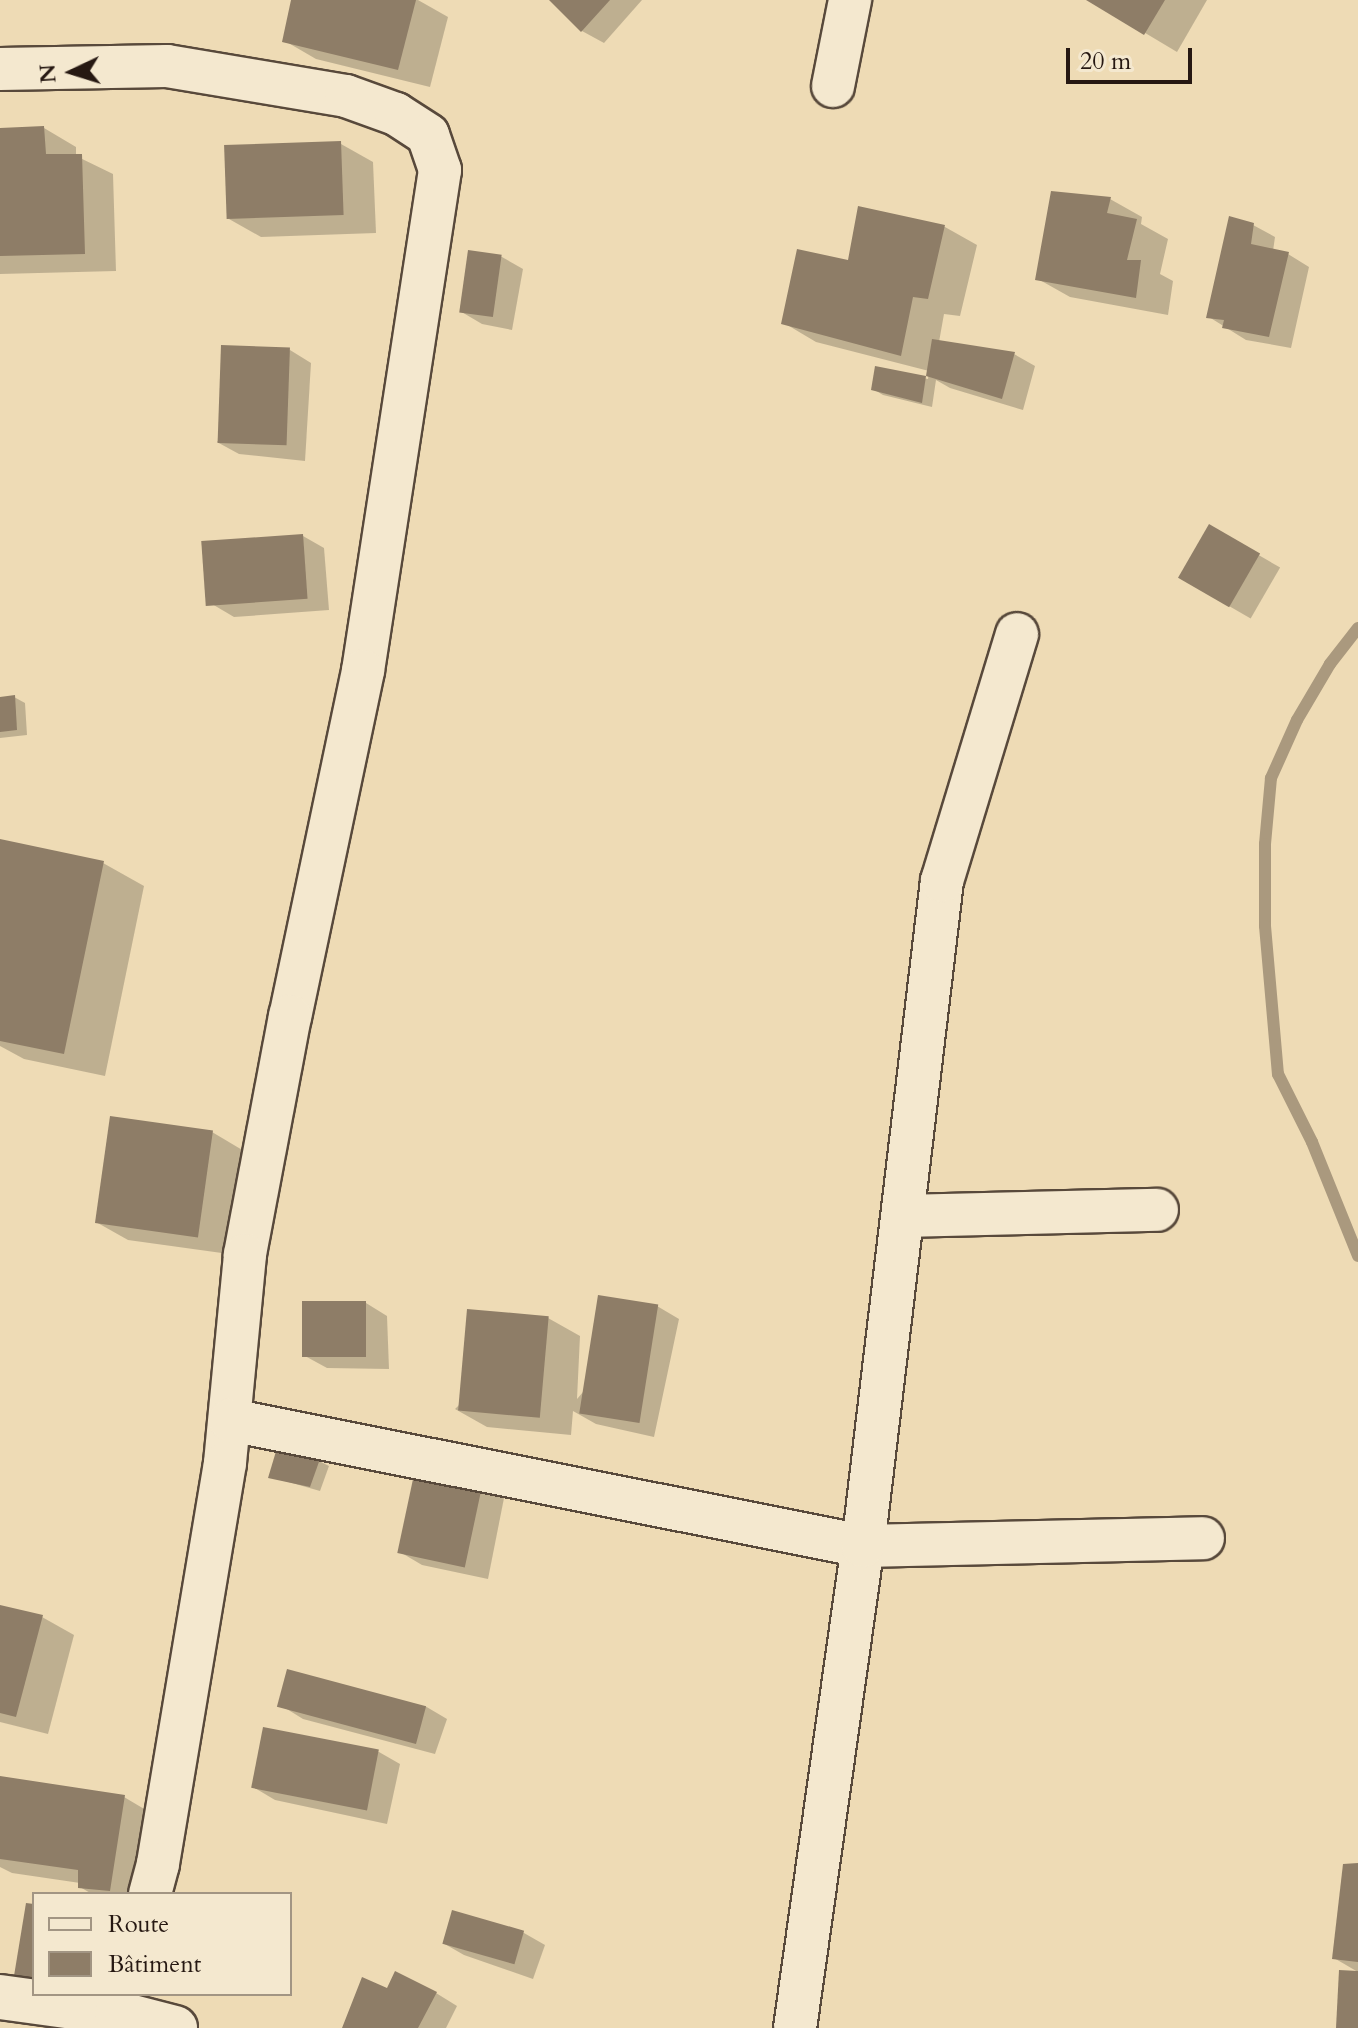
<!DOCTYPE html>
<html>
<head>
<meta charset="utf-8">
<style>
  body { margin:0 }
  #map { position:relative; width:1358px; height:2028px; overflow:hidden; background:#eedbb5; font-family:Cardo,serif }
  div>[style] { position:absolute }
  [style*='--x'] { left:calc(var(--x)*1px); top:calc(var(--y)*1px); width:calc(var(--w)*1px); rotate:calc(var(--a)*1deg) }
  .shadow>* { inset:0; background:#0003; transform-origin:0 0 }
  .stream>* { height:12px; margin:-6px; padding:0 6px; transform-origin:6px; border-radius:6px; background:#aa997e }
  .building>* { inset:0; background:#8e7d67; transform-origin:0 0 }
  .roads { filter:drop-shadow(2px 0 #58493b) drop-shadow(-2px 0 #58493b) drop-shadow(0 2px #58493b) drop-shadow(0 -2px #58493b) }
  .street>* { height:42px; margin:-21px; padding:0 21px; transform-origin:21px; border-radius:21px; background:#f4e8cf }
  .secondary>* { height:44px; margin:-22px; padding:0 22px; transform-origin:22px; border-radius:22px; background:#f4e8cf }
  span { translate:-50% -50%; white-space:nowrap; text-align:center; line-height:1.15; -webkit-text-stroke:8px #f4e8cf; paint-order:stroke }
  .legend { position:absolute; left:32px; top:1892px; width:260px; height:104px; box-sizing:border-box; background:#f4e8cf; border:2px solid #a29583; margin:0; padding:10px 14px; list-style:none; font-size:24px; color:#261812 }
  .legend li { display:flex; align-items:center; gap:16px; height:40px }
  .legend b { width:40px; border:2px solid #a29583 }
  .north { position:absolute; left:32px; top:32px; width:80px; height:80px; -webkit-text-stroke:6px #f4e8cf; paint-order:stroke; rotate:266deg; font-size:22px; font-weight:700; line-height:32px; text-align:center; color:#261812 }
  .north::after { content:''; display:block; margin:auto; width:28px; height:36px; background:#261812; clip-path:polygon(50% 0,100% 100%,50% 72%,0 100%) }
  .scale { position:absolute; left:1066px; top:48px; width:126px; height:36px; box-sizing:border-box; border:4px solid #261812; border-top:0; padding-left:10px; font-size:24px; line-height:28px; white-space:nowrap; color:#261812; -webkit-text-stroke:6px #f4e8cf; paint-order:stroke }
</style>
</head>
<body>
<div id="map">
  <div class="shadow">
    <div style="clip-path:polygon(294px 0,418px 0,448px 17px,430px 87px,316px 59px,285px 41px)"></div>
    <div style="clip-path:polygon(552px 0,642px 0,604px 43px,582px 31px)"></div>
    <div style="clip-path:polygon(1090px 0,1207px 0,1177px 52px)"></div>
    <div style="clip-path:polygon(44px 128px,76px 147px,76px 156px,113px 174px,116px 271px,0 274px,0 130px)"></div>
    <div style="clip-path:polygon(341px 144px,373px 162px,376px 233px,261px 237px,229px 219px)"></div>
    <div style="clip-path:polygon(1110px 199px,1142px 217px,1141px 224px,1168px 239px,1160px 274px,1173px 281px,1168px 315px,1070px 297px,1038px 279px)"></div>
    <div style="clip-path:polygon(859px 209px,945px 227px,977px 245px,960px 316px,944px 314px,939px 342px,1014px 354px,1035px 366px,1023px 410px,950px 388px,936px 380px,932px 407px,883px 395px,873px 389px,877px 368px,928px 379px,929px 371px,816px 342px,784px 323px,849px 262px)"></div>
    <div style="clip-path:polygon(1253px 225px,1275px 237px,1273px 251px,1288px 254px,1309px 267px,1291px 348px,1246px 340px,1209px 317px)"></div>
    <div style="clip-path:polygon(469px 252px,502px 257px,523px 269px,512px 330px,482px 324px,460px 311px)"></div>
    <div style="clip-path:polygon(290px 350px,311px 363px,305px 461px,239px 454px,217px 442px)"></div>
    <div style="left:1210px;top:527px;width:81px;height:59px;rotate:30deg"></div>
    <div style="clip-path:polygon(303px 536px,324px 548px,329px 610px,234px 617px,212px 604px)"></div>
    <div style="clip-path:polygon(14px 697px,25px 703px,27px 735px,0 738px,0 699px)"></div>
    <div style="clip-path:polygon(0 841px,103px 863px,144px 886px,105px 1076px,24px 1059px,0 1046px)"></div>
    <div style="clip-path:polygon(212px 1132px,244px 1151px,229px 1254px,128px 1240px,96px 1222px)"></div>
    <div style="clip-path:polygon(366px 1303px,387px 1316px,389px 1369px,327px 1368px,305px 1356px)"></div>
    <div style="clip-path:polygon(657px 1306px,679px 1319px,654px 1437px,596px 1424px,573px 1411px,571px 1435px,487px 1427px,455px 1409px,548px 1318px,580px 1336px,577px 1399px)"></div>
    <div style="clip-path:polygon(319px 1461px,329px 1466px,320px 1491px,271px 1477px)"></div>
    <div style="clip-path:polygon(418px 1467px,505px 1493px,488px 1579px,422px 1565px,400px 1552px)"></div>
    <div style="clip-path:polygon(0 1607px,42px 1617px,74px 1635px,48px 1734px,0 1722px)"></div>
    <div style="clip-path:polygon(282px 1706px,425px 1706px,447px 1719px,435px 1754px,303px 1719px)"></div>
    <div style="clip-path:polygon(264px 1729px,379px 1752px,400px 1764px,387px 1824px,275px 1800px,253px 1787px)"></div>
    <div style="clip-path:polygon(0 1778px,124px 1797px,156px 1816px,144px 1894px,92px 1894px,80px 1887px,80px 1883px,12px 1873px,0 1867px)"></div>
    <div style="clip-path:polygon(1358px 1865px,1358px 1972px,1334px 1958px)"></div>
    <div style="clip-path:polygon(453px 1913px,524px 1933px,545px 1945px,533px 1979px,464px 1955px,443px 1943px)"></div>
    <div style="clip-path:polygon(388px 1991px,436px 1993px,457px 2006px,446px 2028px,344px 2028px)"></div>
  </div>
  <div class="stream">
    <div style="--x:1358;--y:628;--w:46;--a:127.9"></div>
    <div style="--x:1330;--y:664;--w:65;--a:120.5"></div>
    <div style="--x:1297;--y:720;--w:64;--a:114.1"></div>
    <div style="--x:1271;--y:778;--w:66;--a:95.2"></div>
    <div style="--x:1265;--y:844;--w:82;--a:90"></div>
    <div style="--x:1265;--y:926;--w:149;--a:85"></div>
    <div style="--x:1278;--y:1074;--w:76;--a:63.4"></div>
    <div style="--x:1312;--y:1142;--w:123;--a:68"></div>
  </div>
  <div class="building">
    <div style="clip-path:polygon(291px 0,416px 0,398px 70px,282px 42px)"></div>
    <div style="clip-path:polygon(549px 0,610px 0,581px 32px)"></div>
    <div style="clip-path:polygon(1086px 0,1165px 0,1144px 35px)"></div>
    <div style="clip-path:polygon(44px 126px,46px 154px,82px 154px,85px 254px,0 256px,0 128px)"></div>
    <div style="left:341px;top:141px;width:74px;height:117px;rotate:88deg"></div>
    <div style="clip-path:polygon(1051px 191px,1111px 197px,1107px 213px,1137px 219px,1127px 260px,1141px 260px,1136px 298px,1035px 280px)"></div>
    <div style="clip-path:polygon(858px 206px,945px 225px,928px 299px,913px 297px,901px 356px,781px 324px,797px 249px,848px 260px)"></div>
    <div style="clip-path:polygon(1229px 216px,1254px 223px,1251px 244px,1289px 252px,1269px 337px,1222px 328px,1224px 320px,1206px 318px)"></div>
    <div style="left:468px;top:250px;width:34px;height:63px;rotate:8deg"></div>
    <div style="clip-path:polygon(932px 339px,1015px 352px,1002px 399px,926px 376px)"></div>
    <div style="left:221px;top:345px;width:69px;height:98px;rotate:2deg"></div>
    <div style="clip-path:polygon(875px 366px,926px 376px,922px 403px,871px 390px)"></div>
    <div style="left:1209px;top:524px;width:59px;height:62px;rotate:30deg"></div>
    <div style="left:303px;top:534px;width:65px;height:102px;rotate:86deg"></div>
    <div style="clip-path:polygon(15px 695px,17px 730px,0 732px,0 697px)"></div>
    <div style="clip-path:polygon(0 839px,104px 861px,64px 1054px,0 1041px)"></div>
    <div style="left:110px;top:1116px;width:104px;height:108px;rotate:8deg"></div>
    <div style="left:598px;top:1295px;width:61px;height:120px;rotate:9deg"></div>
    <div style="left:302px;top:1301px;width:64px;height:56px"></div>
    <div style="left:467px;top:1309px;width:82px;height:102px;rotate:5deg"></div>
    <div style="clip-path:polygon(277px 1448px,320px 1459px,310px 1487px,268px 1478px)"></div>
    <div style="left:416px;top:1465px;width:69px;height:90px;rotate:12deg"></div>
    <div style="clip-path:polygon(0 1605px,43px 1615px,16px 1717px,0 1713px)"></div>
    <div style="left:287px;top:1669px;width:144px;height:39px;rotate:15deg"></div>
    <div style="left:263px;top:1727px;width:118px;height:62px;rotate:11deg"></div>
    <div style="clip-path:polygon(0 1776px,125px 1795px,110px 1891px,78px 1888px,78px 1870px,0 1859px)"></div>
    <div style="clip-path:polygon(1358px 1863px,1358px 1962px,1332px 1959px,1343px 1864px)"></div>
    <div style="clip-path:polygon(26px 1903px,34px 1904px,34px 1986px,13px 1982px)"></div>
    <div style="left:452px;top:1910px;width:75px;height:35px;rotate:16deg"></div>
    <div style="clip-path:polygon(1339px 1970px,1358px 1971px,1358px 2028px,1336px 2028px)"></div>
    <div style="clip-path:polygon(395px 1971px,437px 1992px,418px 2028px,342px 2028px,362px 1977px,387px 1988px)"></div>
  </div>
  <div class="roads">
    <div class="street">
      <div style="--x:0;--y:69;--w:167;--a:-1"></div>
      <div style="--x:167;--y:66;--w:181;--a:9.5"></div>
      <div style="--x:346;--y:96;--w:53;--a:19.8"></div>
      <div style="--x:396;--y:114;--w:38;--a:33"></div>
      <div style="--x:428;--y:135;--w:37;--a:71"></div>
      <div style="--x:440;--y:170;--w:507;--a:98.74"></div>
      <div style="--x:363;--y:671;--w:353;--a:101.9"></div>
      <div style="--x:290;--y:1016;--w:243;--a:100.7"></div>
      <div style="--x:245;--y:1255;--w:209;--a:95.5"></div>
      <div style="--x:225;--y:1463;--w:407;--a:99.5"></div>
      <div style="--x:158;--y:1864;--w:31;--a:105"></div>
      <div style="--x:833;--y:86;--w:88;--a:-78.8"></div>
      <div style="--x:904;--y:1216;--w:253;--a:-1.4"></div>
      <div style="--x:230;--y:1420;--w:645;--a:11.26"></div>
      <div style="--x:863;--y:1546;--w:340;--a:-1.3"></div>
      <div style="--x:795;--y:2028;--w:487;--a:-82"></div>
      <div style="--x:863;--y:1546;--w:670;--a:-83.23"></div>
      <div style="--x:942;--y:881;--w:258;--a:-73.1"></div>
    </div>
    <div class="secondary">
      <div style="--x:0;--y:1997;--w:118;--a:7.8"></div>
      <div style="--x:117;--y:2013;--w:60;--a:14.5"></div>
    </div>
  </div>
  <ul class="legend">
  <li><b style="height:10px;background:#f4e8cf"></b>Route</li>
  <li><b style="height:22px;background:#8e7d67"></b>Bâtiment</li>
  </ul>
  <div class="north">N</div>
  <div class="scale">20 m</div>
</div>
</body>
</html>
